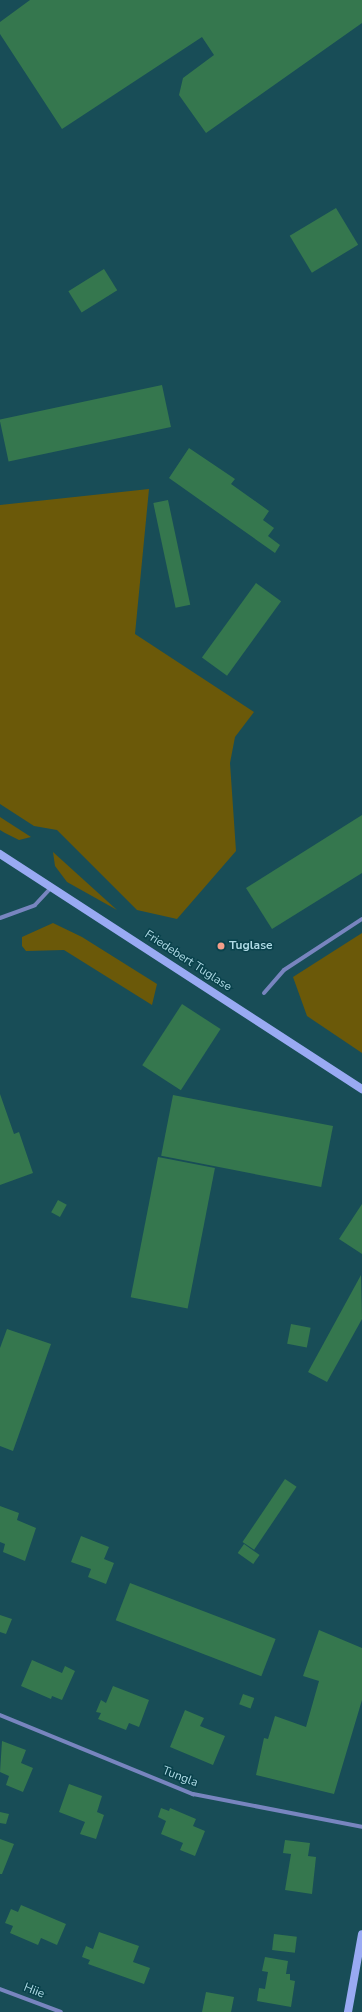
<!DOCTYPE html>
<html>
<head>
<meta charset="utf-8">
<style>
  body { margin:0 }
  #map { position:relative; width:362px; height:2012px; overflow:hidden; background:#184d57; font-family:"Nunito Sans",sans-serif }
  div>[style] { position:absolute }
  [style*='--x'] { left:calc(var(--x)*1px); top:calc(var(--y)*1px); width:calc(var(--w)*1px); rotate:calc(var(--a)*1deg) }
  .green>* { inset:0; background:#6b5909 }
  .building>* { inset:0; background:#35774e; transform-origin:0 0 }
  .street>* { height:4px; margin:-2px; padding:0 2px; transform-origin:2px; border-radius:2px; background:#7885bf }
  .secondary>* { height:8px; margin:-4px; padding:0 4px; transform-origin:4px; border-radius:4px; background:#99aaf3 }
  .dots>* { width:11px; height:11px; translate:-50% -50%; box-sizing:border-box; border:2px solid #09424c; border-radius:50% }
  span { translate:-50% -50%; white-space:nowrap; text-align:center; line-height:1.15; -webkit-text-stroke:3px #09424c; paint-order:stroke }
  .poi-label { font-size:12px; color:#afdae5; font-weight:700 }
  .left { translate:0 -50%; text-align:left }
  .street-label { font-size:12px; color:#afdae5 }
</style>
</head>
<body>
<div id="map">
  <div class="green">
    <div style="clip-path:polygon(149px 489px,135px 634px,254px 712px,235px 737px,230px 763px,236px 851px,177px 919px,137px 910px,57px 830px,34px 826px,0 804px,0 505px)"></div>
    <div style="clip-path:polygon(0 817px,31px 837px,19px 840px,5px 833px,0 830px)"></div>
    <div style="clip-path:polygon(53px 852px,117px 910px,67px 882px,55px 866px)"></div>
    <div style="clip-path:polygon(53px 923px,82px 937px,157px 984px,152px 1005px,64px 950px,26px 951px,22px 946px,22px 937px)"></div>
    <div style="clip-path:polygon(362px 933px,362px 1053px,307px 1016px,293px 977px)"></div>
  </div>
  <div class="building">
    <div style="clip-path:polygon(30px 0,362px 0,362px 23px,206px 133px,179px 95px,183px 78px,214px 55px,202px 37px,62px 129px,0 34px,0 22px)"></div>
    <div style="left:336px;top:208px;width:43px;height:54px;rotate:59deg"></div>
    <div style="left:104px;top:269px;width:25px;height:42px;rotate:58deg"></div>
    <div style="left:162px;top:385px;width:43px;height:166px;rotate:78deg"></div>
    <div style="clip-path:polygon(189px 448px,235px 479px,231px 484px,269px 511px,263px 520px,274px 528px,268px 536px,280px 545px,275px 553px,169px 478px)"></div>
    <div style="left:168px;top:500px;width:107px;height:15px;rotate:78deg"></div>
    <div style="left:256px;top:583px;width:31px;height:92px;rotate:36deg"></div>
    <div style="clip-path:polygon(362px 815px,362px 873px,272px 929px,246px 888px)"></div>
    <div style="left:182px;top:1004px;width:46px;height:73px;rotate:33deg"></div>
    <div style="clip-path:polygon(0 1094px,14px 1134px,19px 1132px,33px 1173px,0 1185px)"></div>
    <div style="left:173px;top:1095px;width:163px;height:62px;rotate:11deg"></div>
    <div style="left:158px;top:1157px;width:58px;height:143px;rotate:11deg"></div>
    <div style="left:58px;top:1200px;width:10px;height:14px;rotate:29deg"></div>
    <div style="clip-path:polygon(362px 1204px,362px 1254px,339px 1239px)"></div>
    <div style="clip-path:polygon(361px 1275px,362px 1319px,327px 1382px,308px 1372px)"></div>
    <div style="left:291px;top:1324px;width:20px;height:20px;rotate:11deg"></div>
    <div style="clip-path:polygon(7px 1329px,51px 1344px,13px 1451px,0 1446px,0 1348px)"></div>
    <div style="left:285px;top:1479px;width:14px;height:76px;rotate:34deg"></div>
    <div style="clip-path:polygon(0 1506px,19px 1513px,17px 1520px,36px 1528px,25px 1561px,3px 1552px,5px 1544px,0 1542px)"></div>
    <div style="clip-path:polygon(81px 1536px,109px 1547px,104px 1559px,114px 1563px,106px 1584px,88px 1577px,91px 1569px,71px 1562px)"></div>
    <div style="left:244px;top:1544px;width:19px;height:11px;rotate:35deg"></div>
    <div style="left:130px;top:1583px;width:156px;height:40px;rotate:21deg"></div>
    <div style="clip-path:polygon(0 1615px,12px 1619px,6px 1634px,0 1632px)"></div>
    <div style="clip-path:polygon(319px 1630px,362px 1648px,362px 1700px,334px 1794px,256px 1775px,264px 1738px,268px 1739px,275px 1716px,306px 1727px,319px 1681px,303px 1676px)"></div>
    <div style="clip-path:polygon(32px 1660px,62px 1673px,65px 1666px,75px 1671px,62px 1700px,52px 1696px,51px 1699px,21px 1686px)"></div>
    <div style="clip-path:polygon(113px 1686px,149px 1700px,139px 1727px,129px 1723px,126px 1730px,98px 1719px,101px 1713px,96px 1712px,101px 1700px,106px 1703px)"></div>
    <div style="left:243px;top:1694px;width:12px;height:11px;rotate:20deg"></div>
    <div style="clip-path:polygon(185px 1710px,204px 1718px,200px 1726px,225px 1736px,213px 1765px,170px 1747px)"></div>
    <div style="clip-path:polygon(2px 1741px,26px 1750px,21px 1763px,33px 1768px,23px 1792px,6px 1785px,9px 1776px,0 1772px)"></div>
    <div style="clip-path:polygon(69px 1784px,102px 1796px,97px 1812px,104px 1815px,96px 1839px,80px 1834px,85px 1822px,59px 1812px)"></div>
    <div style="clip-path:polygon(161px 1808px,169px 1811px,170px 1808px,196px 1819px,193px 1826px,205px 1831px,195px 1856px,180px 1850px,183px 1843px,161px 1834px,166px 1821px,158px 1817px)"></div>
    <div style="clip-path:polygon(0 1812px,9px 1814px,6px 1824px,0 1823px)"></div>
    <div style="clip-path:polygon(0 1839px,14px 1844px,2px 1874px,0 1874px)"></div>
    <div style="clip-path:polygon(285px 1840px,310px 1843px,308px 1856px,316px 1857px,312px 1894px,285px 1890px,291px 1854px,283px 1853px)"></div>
    <div style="clip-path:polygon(21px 1905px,66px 1924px,57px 1945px,41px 1938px,38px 1945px,10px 1933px,13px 1926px,5px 1923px,11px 1909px,18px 1912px)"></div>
    <div style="clip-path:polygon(99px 1932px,139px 1946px,133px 1962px,150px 1968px,144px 1984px,88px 1964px,90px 1960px,82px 1957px,86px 1946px,93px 1949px)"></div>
    <div style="left:274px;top:1934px;width:23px;height:16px;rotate:7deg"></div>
    <div style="clip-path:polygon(265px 1957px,288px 1961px,286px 1974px,290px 1974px,290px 1980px,295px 1981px,291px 2007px,257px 2001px,259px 1988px,265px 1989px,268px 1972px,262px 1971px)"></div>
    <div style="clip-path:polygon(206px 1992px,234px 1997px,231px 2012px,202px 2012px)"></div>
  </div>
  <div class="street">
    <div style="--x:0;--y:918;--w:37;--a:-20"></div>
    <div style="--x:35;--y:905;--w:25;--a:-47"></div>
    <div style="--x:264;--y:993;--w:30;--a:-49"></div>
    <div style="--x:284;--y:970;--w:93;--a:-33.2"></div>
    <div style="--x:0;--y:1715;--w:209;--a:22.3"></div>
    <div style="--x:193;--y:1794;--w:172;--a:11"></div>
    <div style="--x:0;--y:1989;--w:65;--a:20.7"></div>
  </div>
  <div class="secondary">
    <div style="--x:0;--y:854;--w:432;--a:33"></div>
    <div style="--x:348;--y:2012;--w:79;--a:-79.8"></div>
  </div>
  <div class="dots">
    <div style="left:221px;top:946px;background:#f49e89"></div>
  </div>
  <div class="poi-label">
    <span class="left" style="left:229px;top:946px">Tuglase</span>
  </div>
  <div class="street-label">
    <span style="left:188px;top:961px;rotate:33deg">Friedebert Tuglase</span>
    <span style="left:180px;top:1777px;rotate:21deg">Tungla</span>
    <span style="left:34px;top:1991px;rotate:21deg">Hiie</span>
  </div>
</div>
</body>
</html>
